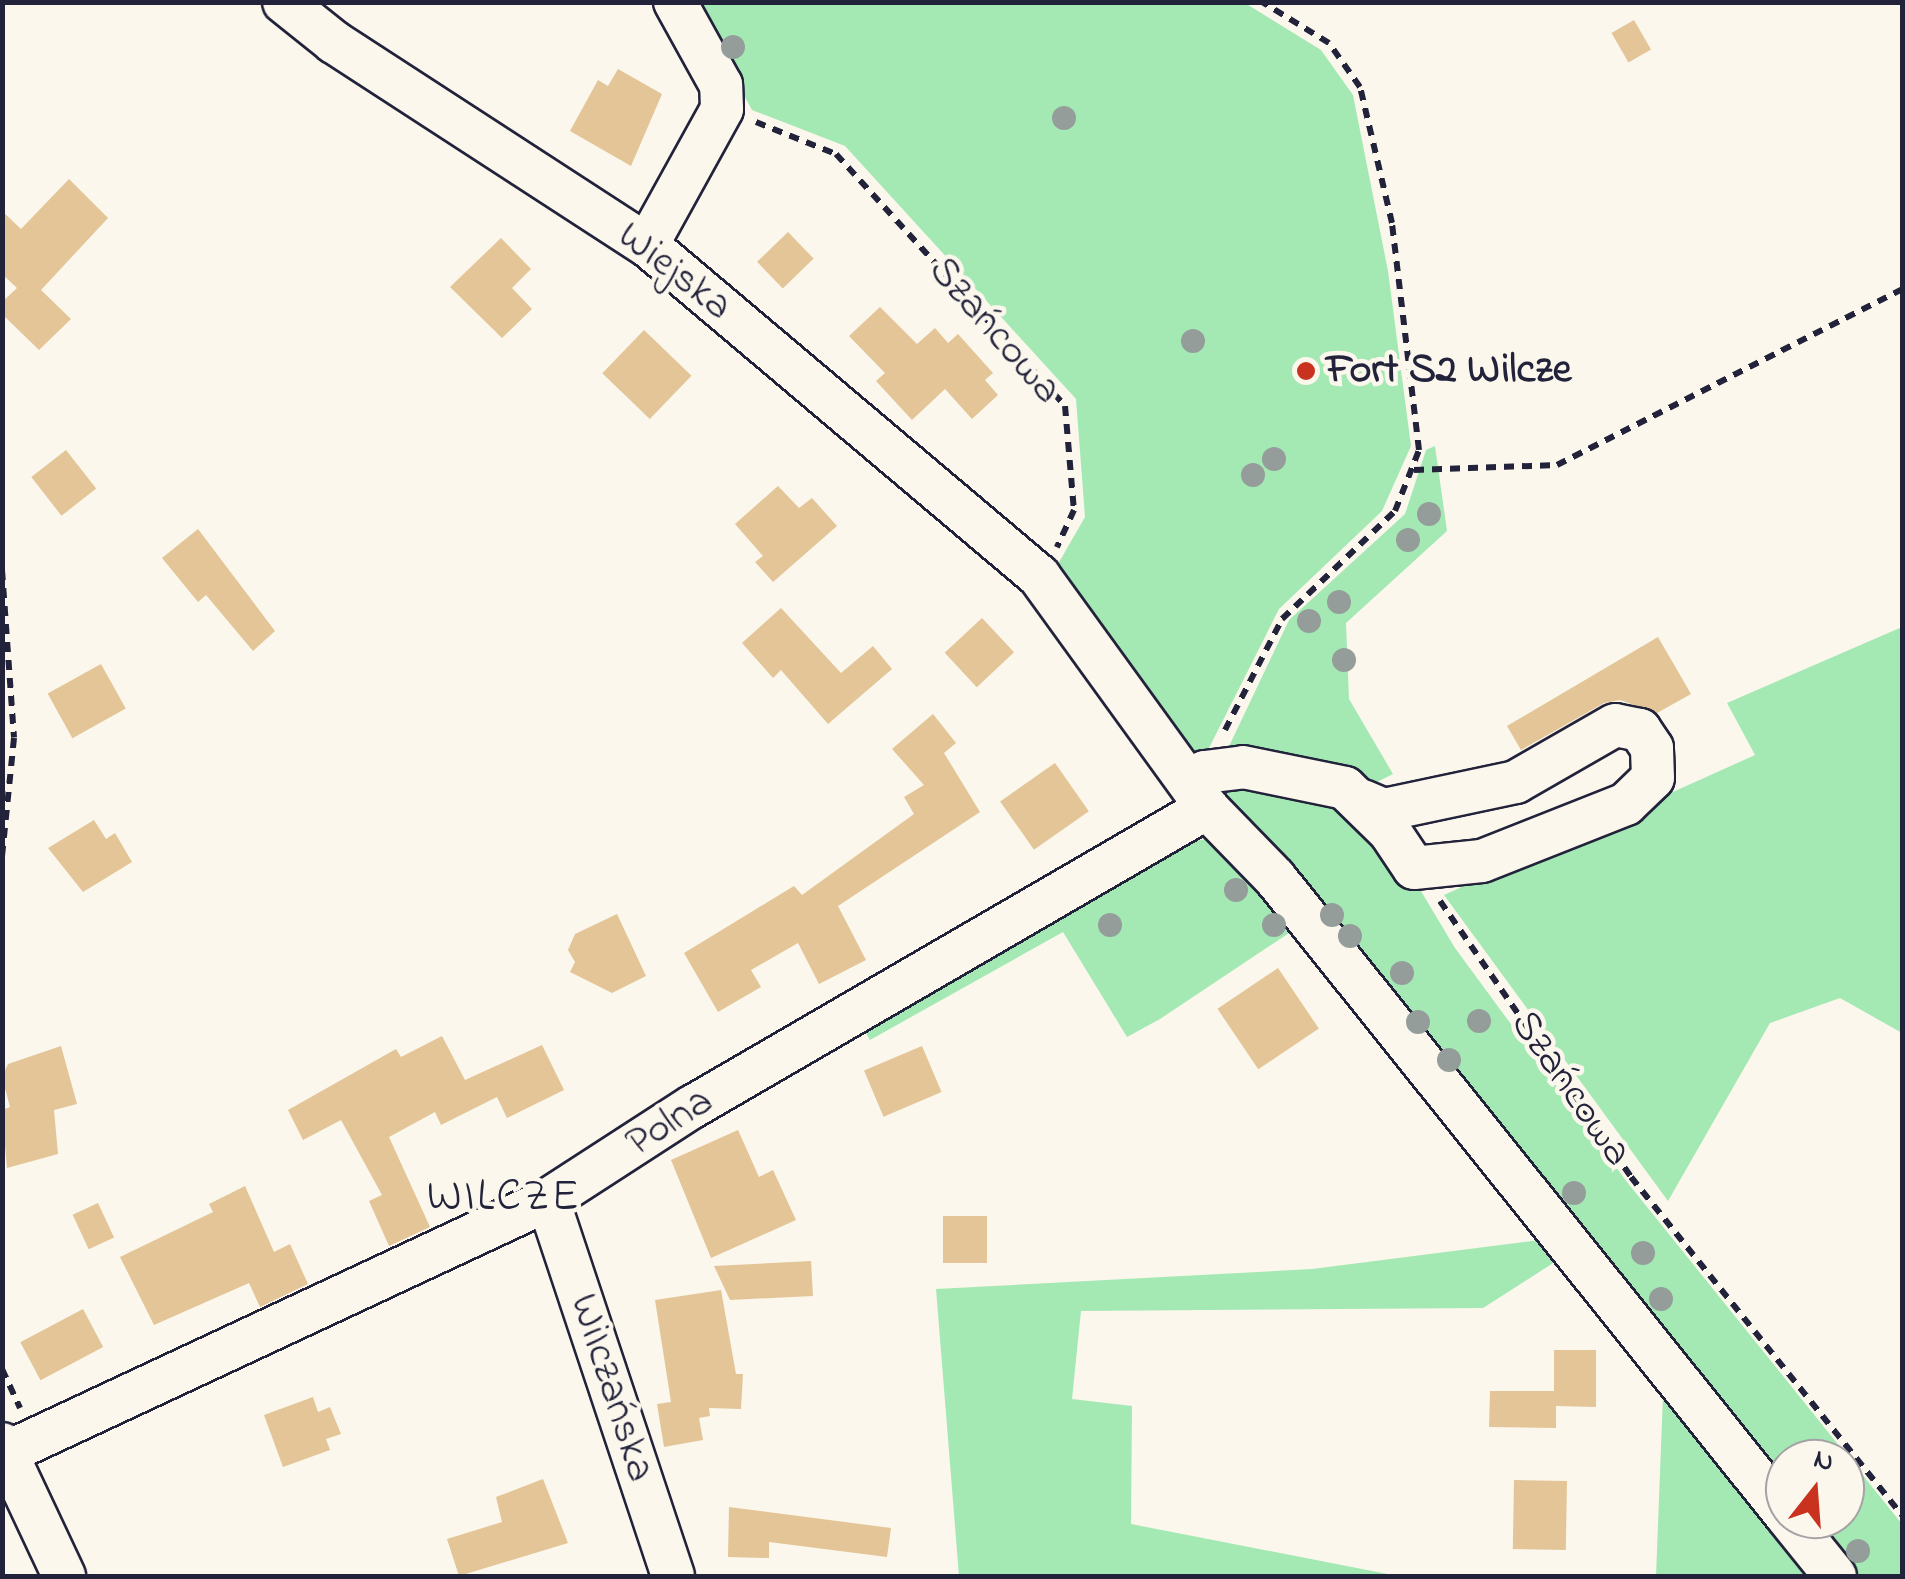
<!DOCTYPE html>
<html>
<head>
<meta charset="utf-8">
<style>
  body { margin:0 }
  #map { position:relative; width:1905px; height:1579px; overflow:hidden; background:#fbf7ec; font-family:"Indie Flower",sans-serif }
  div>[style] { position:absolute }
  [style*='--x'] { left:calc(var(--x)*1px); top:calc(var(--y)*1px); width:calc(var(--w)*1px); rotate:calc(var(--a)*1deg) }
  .green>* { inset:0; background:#a4e9b4 }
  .building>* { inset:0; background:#e3c597; transform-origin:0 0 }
  .path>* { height:6px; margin-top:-3px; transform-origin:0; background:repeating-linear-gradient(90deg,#22223b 0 10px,transparent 0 18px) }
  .roads { filter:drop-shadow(2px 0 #22223b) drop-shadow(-2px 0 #22223b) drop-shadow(0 2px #22223b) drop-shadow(0 -2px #22223b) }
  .minor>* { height:42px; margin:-21px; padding:0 21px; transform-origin:21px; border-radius:21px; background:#fbf7ec }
  .trees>* { width:24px; height:24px; margin:-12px; border-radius:50%; background:#959d9b }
  .dots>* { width:28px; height:28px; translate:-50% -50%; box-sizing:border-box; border:5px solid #fbf7ec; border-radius:50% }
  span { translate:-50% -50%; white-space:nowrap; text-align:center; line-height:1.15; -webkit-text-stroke:9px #fbf7ec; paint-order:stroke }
  .street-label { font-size:42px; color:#22223b }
  .poi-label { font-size:42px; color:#22223b; font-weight:700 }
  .left { translate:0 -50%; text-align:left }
  .neighbourhood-label { font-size:45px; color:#22223b; letter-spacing:2.5px }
  .frame { position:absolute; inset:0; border:5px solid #22223b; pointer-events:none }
  .north { position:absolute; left:1765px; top:1439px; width:100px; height:100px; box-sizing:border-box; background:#fbf7ec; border:2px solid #a4a2a5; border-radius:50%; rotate:17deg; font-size:28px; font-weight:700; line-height:40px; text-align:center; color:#22223b }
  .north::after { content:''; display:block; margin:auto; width:35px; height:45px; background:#c8321e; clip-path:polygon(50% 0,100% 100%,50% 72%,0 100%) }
</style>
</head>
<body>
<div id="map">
  <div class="green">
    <div style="clip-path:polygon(693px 3px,1245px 3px,1321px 50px,1353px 95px,1388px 271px,1411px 446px,1382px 511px,1279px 609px,1208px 750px,1195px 760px,1054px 571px,1085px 517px,1076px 399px,845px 146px,752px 110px)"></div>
    <div style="clip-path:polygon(1435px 446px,1447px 531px,1346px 623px,1349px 699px,1393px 774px,1371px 785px,1222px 761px,1289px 620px,1405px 514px,1426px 450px)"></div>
    <div style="clip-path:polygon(1902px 627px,1902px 1033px,1840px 998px,1770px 1023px,1668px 1201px,1444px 895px,1755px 755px,1727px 703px)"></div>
    <div style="clip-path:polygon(1267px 773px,1385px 831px,1455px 948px,1627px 1182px,1902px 1524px,1902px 1576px,1845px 1576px,1798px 1519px,1845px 1519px,1845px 1459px,1785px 1459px,1785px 1503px,1221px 794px,1231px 781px)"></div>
    <div style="clip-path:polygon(1206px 839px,1224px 843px,1295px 929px,1160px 1019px,1127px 1037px,1063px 932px,870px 1040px,862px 1026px,1182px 843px)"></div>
    <div style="clip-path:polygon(1540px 1240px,1558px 1260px,1483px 1308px,1081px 1311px,1072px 1399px,1132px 1406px,1131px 1524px,1398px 1576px,959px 1576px,936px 1289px,1312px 1269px)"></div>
    <div style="clip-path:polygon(1663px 1395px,1816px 1576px,1656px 1576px)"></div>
  </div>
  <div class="building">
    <div style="left:1634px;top:20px;width:34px;height:26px;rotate:60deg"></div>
    <div style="clip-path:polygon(618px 69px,662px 94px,631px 166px,570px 131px,598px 80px,608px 86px)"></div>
    <div style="clip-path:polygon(69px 179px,108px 218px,41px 290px,71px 319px,39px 350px,2px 314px,2px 302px,17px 288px,2px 274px,2px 211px,21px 229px)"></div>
    <div style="left:788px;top:232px;width:37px;height:43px;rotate:46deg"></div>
    <div style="clip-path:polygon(501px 238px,531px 269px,512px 288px,532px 309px,502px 338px,450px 287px)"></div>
    <div style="clip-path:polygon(880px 307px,917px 344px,935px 328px,948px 343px,958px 334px,993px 373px,985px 380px,998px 395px,972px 419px,945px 389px,912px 420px,876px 381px,885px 373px,849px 336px)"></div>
    <div style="left:644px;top:330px;width:66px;height:60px;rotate:44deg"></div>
    <div style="left:66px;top:450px;width:49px;height:44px;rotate:52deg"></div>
    <div style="clip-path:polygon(778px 486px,799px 508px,812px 498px,837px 526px,773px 582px,755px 562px,763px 556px,735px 524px)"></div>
    <div style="clip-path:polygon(198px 529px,275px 631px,253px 651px,206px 595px,198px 602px,162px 558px)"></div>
    <div style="clip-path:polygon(781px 608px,841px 673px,873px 646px,892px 669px,828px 724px,781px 670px,773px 678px,742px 643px)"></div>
    <div style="left:982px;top:618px;width:47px;height:51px;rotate:47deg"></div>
    <div style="clip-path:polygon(1658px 637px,1691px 694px,1657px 713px,1620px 700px,1604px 703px,1521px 750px,1507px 726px)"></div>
    <div style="left:101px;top:664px;width:51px;height:61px;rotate:61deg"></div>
    <div style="clip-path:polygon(933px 714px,956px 743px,944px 753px,980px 812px,838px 906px,866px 960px,819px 984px,798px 943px,751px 970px,761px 987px,718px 1012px,684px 953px,794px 886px,802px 895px,914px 814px,904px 797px,924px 785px,892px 749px)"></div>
    <div style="left:1055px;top:763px;width:59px;height:67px;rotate:55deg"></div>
    <div style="clip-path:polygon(94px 820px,106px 839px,115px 833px,132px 862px,83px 892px,48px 848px)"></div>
    <div style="clip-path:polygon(617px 914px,646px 976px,612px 993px,570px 972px,575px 962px,568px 950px,575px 934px)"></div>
    <div style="left:1278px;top:968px;width:73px;height:73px;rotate:56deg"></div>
    <div style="clip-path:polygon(442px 1036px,465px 1080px,542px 1045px,564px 1090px,507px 1118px,497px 1097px,441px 1125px,435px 1112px,389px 1137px,430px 1227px,389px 1246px,369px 1201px,382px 1195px,341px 1120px,303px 1140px,288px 1110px,396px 1049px,401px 1057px)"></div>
    <div style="clip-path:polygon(61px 1046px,77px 1104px,54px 1110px,58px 1154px,7px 1168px,2px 1110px,10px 1107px,2px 1077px,8px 1064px)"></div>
    <div style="left:922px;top:1046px;width:50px;height:63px;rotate:67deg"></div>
    <div style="clip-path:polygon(738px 1130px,759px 1177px,773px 1170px,796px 1220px,711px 1258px,671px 1160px)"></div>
    <div style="clip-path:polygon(245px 1186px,274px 1252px,290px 1244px,308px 1284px,260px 1307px,249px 1283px,154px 1325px,120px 1257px,213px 1212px,209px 1204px)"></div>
    <div style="left:98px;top:1203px;width:38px;height:28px;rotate:65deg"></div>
    <div style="left:943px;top:1216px;width:44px;height:47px"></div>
    <div style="clip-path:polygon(811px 1261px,813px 1296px,730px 1300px,714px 1266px)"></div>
    <div style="clip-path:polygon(721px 1290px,736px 1374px,743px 1374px,741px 1409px,709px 1408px,710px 1416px,699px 1418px,703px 1440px,664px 1447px,657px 1404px,671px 1402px,655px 1300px)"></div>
    <div style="left:83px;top:1309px;width:43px;height:71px;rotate:62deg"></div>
    <div style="clip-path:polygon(1554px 1350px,1596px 1350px,1596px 1407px,1556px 1406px,1556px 1428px,1489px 1427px,1490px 1391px,1554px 1391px)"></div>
    <div style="clip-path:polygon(313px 1397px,318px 1412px,330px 1407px,341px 1434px,326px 1439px,330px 1450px,283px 1467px,264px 1415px)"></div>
    <div style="clip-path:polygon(543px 1479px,568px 1543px,459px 1576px,447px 1539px,502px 1522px,496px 1497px)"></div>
    <div style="left:1514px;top:1480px;width:53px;height:69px;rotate:1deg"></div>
    <div style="clip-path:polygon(729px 1507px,891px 1528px,887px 1557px,769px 1542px,769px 1558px,728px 1557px)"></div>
  </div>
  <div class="path">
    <div style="--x:756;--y:122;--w:86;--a:21.8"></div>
    <div style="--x:836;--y:154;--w:341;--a:47.7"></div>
    <div style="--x:1065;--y:406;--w:104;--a:85.1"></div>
    <div style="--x:1074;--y:510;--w:41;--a:114.7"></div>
    <div style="--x:1414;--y:470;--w:143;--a:-2"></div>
    <div style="--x:1557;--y:465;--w:387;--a:-27"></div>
    <div style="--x:2;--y:570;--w:168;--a:85.9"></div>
    <div style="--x:14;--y:738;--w:120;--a:95.8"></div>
    <div style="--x:1225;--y:730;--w:125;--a:-62.8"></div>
    <div style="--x:1282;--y:619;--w:156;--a:-43.7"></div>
    <div style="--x:1395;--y:511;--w:66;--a:-68.5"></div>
    <div style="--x:1419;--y:450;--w:229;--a:-96.8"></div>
    <div style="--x:1392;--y:223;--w:140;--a:-103.2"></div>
    <div style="--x:1360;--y:87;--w:54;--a:-125.2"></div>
    <div style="--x:1329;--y:43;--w:79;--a:-148.5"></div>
    <div style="--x:1440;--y:901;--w:336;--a:55.3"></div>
    <div style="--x:1631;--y:1177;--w:433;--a:51.3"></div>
    <div style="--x:2;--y:1369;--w:43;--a:65.2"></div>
  </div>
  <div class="roads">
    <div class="minor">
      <div style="--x:284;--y:2;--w:64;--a:38.7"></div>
      <div style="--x:334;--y:42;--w:373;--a:33"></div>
      <div style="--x:647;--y:245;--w:513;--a:40.18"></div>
      <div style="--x:1039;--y:576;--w:286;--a:54.1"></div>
      <div style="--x:1207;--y:808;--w:98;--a:45.8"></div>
      <div style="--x:1275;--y:878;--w:815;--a:51.27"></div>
      <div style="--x:647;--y:245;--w:155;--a:-61.1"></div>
      <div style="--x:722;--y:109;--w:24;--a:-92"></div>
      <div style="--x:721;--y:85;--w:95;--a:-119"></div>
      <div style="--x:1191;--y:785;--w:19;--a:-43"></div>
      <div style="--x:1205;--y:772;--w:38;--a:-7"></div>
      <div style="--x:1243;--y:767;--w:104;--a:11.6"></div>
      <div style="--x:1345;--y:788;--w:63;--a:44.4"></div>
      <div style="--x:1390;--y:832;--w:43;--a:56.3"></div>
      <div style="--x:1414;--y:868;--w:68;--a:-5.9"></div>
      <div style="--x:1482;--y:861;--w:155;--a:-21.6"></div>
      <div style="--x:1626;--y:804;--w:37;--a:-44"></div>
      <div style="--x:1653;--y:778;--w:30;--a:-92"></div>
      <div style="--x:1652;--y:748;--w:22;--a:-124"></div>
      <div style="--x:1640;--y:730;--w:25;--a:-169"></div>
      <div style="--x:1615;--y:725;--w:114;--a:150.1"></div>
      <div style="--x:1516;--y:782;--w:135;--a:168"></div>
      <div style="--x:1384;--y:810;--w:23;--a:-157"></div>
      <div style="--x:548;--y:1200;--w:396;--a:71.6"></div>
      <div style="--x:2;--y:1444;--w:146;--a:64.8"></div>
      <div style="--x:6;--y:1453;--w:598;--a:-25.02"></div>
      <div style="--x:548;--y:1200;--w:171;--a:-32.9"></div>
      <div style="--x:692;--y:1107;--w:596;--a:-30.14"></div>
      <div style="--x:1789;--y:1519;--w:73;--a:51.1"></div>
    </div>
  </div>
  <div class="trees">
    <div style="left:733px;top:47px"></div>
    <div style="left:1064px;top:118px"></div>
    <div style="left:1193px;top:341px"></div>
    <div style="left:1274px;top:459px"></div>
    <div style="left:1253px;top:475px"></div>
    <div style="left:1429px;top:514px"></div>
    <div style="left:1408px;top:540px"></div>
    <div style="left:1339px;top:602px"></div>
    <div style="left:1309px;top:621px"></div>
    <div style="left:1344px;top:660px"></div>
    <div style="left:1236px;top:890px"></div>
    <div style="left:1332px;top:915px"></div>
    <div style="left:1110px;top:925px"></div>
    <div style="left:1274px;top:925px"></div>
    <div style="left:1350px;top:936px"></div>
    <div style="left:1402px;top:973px"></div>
    <div style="left:1479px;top:1021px"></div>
    <div style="left:1418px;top:1022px"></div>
    <div style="left:1449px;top:1060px"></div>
    <div style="left:1574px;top:1193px"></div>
    <div style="left:1643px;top:1253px"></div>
    <div style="left:1661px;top:1299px"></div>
    <div style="left:1858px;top:1551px"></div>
  </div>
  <div class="dots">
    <div style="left:1306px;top:371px;background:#c8321e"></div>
  </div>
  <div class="street-label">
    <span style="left:674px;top:272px;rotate:38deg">Wiejska</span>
    <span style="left:994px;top:331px;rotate:49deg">Szańcowa</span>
    <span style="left:1570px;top:1089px;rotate:55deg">Szańcowa</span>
    <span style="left:670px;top:1123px;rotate:-32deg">Polna</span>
    <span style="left:611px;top:1388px;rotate:72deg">WiIczańska</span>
  </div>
  <div class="poi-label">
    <span class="left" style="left:1326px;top:371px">Fort S2 Wilcze</span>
  </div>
  <div class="neighbourhood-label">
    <span style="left:504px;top:1199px">WILCZE</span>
  </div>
  <div class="frame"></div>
  <div class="north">N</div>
</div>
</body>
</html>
